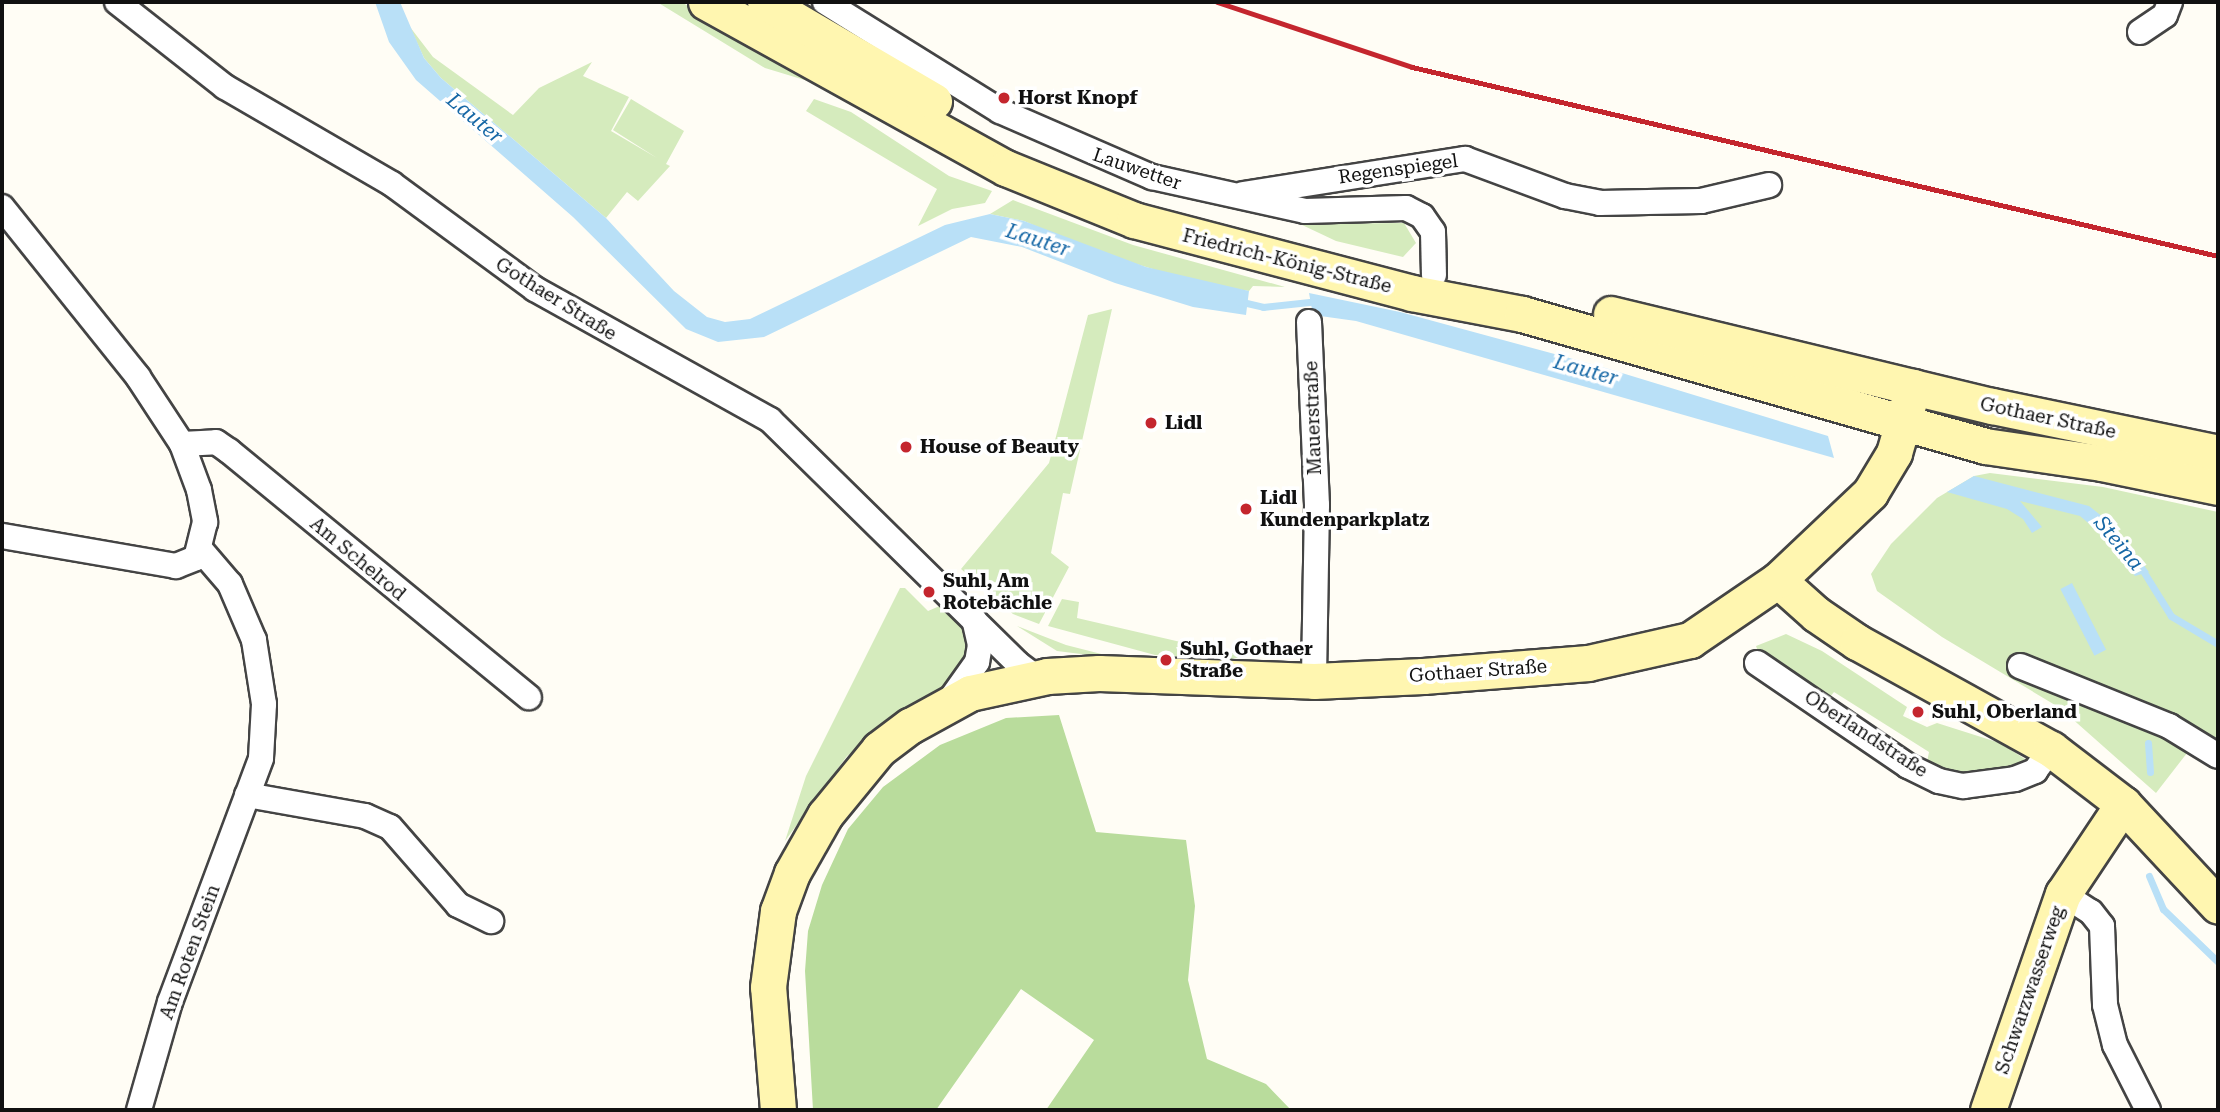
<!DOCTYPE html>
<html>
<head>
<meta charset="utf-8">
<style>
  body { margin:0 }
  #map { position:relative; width:2220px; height:1112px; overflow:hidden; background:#fffdf5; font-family:"Roboto Serif",serif }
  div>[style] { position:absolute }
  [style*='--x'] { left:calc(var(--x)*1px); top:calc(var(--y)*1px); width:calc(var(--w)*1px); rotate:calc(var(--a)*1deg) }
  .green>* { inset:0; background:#d5ebbd }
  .forest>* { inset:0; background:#b9dc9c }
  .water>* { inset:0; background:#b9e0f7; transform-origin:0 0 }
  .stream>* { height:7px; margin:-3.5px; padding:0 3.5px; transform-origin:3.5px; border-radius:3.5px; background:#b9e0f7 }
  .roads { filter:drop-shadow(2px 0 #444) drop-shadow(-2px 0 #444) drop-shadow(0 2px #444) drop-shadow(0 -2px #444) }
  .street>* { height:24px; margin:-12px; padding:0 12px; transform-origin:12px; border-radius:12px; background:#fff }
  .secondary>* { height:35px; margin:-17.5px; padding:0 17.5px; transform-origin:17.5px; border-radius:17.5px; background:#fff6b0 }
  .rail>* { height:5px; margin:-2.5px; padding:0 2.5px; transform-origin:2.5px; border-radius:2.5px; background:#c4262e }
  .dots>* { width:19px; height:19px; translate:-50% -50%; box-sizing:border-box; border:4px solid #fff; border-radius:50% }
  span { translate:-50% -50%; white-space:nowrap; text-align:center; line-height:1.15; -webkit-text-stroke:7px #fff; paint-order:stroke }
  .poi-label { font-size:19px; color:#111; font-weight:700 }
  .left { translate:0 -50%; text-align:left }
  .street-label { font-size:19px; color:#111 }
  .water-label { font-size:21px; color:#1768a6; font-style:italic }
  .frame { position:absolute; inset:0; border:4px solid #111; pointer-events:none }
</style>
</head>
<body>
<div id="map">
  <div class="green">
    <div style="clip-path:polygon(657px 2px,681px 2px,1010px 181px,963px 166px,831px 88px,765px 68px)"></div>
    <div style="clip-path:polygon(410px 27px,433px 57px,513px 115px,539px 88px,592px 62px,583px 76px,629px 97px,611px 131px,657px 158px,613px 130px,631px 99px,684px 131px,666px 164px,670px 166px,638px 201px,627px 192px,606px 218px,441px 78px,424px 58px)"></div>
    <div style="clip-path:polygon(814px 99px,851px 112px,949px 176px,992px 191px,985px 203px,952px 209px,918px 226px,937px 189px,806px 111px)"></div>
    <div style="clip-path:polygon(1013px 200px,1133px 245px,1285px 287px,1253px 286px,1249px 291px,1198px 283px,1091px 250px,1024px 221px,990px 214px)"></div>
    <div style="clip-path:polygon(1404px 223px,1416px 243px,1403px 257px,1336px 241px,1300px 224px)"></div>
    <div style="clip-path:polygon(1112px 309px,1070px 494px,1063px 493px,1051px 553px,1069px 567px,1039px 624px,1013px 614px,961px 569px,1049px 463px,1088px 315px)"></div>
    <div style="clip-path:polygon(1990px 473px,2103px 487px,2218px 512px,2218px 745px,2201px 735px,2156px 793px,2060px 708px,1942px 637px,1877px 591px,1871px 574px,1891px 544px,1937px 498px,1974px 476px)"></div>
    <div style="clip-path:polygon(900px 588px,905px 588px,928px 611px,942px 605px,961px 625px,971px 655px,950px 685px,847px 756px,785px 841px,806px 776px)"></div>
    <div style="clip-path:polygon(1062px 599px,1079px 602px,1077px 618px,1228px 653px,1254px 654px,1227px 660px,1155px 655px,1048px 626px)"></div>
    <div style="clip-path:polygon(1017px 626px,1066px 645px,1121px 659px,1057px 651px)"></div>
    <div style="clip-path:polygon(1786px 634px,1822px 651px,1907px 707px,1903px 716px,1927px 727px,1937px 723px,2000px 743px,2025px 759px,2019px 768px,1960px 776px,1926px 767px,1929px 752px,1834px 692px,1825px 703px,1761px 660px,1756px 646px)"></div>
  </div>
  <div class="forest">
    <div style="clip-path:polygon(1059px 715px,1096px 832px,1186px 840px,1195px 906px,1188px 980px,1207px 1059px,1266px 1084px,1291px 1110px,1046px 1110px,1094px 1040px,1021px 989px,936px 1110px,813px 1110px,805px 971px,808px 931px,822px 885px,848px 829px,883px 787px,940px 745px,1006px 718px)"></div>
  </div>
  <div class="water">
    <div style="clip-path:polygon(375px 2px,400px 2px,424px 58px,441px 78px,606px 218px,674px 291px,707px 317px,725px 322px,750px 319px,945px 225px,990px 214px,1024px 221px,1146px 267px,1249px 291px,1246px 315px,1193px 307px,1115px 283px,1022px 247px,971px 237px,764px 337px,718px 342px,686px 329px,573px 217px,416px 80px,389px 42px)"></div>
    <div style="clip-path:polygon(1309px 293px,1400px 312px,1599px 366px,1828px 436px,1834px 458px,1356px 321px,1313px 315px)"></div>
    <div style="clip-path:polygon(1974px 476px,2089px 506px,2113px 525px,2149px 572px,2135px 576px,2107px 539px,2080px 516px,2020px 501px,2042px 527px,2032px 533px,2023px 519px,2007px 509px,1947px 492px)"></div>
    <div style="left:2072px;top:583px;width:75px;height:13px;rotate:63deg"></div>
  </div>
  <div class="stream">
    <div style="--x:1238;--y:301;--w:26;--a:13"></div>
    <div style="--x:1263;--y:307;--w:56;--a:-6.1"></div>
    <div style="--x:2140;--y:566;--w:59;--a:58.2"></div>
    <div style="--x:2171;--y:616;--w:55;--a:30.8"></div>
    <div style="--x:2148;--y:743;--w:29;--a:86"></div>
    <div style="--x:2149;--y:876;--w:36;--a:67"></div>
    <div style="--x:2163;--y:909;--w:76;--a:43.9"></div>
  </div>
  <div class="roads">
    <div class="street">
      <div style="--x:117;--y:2;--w:137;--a:38.2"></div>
      <div style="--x:225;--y:87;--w:193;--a:30.1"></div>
      <div style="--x:392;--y:184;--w:177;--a:36.3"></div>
      <div style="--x:535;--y:289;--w:269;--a:29.1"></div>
      <div style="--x:770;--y:420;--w:346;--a:44.5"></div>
      <div style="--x:1017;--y:663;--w:25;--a:37"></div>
      <div style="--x:825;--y:2;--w:206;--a:31.9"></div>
      <div style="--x:1000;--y:111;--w:166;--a:23.5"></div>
      <div style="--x:1152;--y:177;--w:157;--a:12.5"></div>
      <div style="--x:1305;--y:211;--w:101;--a:-1.7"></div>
      <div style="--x:1406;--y:208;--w:18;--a:27"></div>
      <div style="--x:1422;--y:216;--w:19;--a:55"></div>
      <div style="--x:1433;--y:232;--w:43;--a:88.7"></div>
      <div style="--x:2140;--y:32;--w:30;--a:-34"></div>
      <div style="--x:2165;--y:15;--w:14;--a:-69"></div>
      <div style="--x:1243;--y:194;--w:225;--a:-9"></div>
      <div style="--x:1465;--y:159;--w:107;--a:20.3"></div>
      <div style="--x:1565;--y:196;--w:36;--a:11"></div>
      <div style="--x:1600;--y:203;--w:101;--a:-1.1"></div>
      <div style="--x:1701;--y:201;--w:70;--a:-13.2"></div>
      <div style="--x:2;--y:207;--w:218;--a:51.3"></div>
      <div style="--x:138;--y:377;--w:80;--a:56.7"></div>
      <div style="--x:182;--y:444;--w:49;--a:69.7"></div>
      <div style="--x:199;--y:490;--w:33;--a:79"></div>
      <div style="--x:205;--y:522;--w:37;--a:104"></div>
      <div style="--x:196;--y:558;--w:22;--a:158"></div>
      <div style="--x:176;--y:566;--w:177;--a:-170.2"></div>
      <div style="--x:1309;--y:322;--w:183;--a:87.5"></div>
      <div style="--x:1317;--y:505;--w:176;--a:91"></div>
      <div style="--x:182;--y:444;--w:34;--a:-3"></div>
      <div style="--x:216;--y:442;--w:16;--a:35"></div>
      <div style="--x:229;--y:451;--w:388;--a:39.4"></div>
      <div style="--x:1757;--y:663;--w:183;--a:34.3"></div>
      <div style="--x:1908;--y:766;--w:34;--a:26"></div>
      <div style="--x:1939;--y:781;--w:25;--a:12"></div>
      <div style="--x:1963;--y:786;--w:52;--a:-7.7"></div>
      <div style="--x:2015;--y:779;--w:22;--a:-22"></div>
      <div style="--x:2035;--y:771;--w:27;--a:-54"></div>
      <div style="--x:2020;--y:666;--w:161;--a:21.9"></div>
      <div style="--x:2169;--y:726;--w:57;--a:31.5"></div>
      <div style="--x:950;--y:700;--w:47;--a:-54.6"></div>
      <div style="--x:977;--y:662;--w:17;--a:-80"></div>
      <div style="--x:980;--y:645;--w:26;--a:-103"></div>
      <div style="--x:247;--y:795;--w:120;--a:10.1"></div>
      <div style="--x:365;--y:816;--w:27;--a:24"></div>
      <div style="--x:390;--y:827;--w:103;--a:48.9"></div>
      <div style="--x:458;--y:905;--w:37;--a:26"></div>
      <div style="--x:2063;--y:894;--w:33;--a:33"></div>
      <div style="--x:2091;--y:912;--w:18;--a:52"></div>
      <div style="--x:2102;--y:926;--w:79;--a:87.8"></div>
      <div style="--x:2105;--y:1005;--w:41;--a:76"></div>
      <div style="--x:2115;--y:1045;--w:73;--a:63.1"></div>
      <div style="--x:139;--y:1110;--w:112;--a:-74"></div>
      <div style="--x:170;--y:1002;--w:260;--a:-69.5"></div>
      <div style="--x:261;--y:758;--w:54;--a:-86.8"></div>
      <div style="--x:264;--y:704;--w:65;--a:-98.9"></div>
      <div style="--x:254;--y:640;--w:61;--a:-113.2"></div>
      <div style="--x:230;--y:584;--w:46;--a:-130.6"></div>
    </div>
    <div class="secondary">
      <div style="--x:706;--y:2;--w:343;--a:29"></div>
      <div style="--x:1006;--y:168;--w:138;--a:22.1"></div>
      <div style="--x:1134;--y:220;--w:287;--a:14.7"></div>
      <div style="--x:1412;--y:293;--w:112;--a:10.8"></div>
      <div style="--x:1522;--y:314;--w:481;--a:15.9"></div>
      <div style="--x:1985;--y:446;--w:118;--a:8.3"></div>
      <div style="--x:2102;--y:463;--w:118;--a:11.7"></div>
      <div style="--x:765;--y:2;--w:196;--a:30.4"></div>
      <div style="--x:1611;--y:314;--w:392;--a:13.6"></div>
      <div style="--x:1992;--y:406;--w:231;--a:11.7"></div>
      <div style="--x:1778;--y:580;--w:51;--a:41.8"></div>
      <div style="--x:1816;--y:614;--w:50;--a:34.3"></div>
      <div style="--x:1857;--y:642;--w:222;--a:28.9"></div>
      <div style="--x:2051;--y:749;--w:91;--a:37.4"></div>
      <div style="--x:2123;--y:804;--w:139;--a:47"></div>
      <div style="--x:778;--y:1110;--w:123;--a:-94.6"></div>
      <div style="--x:768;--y:987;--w:77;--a:-82.5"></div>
      <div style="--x:778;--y:911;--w:40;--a:-69.8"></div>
      <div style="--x:792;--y:873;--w:67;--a:-60.4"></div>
      <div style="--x:825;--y:815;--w:85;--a:-50.7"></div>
      <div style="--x:879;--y:749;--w:39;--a:-37"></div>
      <div style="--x:910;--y:726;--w:68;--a:-28.8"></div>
      <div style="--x:970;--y:693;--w:79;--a:-12.4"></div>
      <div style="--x:1047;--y:676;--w:52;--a:-3.3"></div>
      <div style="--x:1099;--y:673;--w:215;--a:2.1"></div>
      <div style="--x:1314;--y:681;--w:109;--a:-2.6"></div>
      <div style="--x:1423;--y:676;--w:166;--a:-4.5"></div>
      <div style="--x:1588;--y:663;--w:105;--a:-12.7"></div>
      <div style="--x:1690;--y:640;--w:107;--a:-34.3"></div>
      <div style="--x:1778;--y:580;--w:127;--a:-43.4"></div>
      <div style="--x:1870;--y:493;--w:47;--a:-59"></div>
      <div style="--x:1894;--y:453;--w:69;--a:-73.9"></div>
      <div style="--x:1988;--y:1110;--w:229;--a:-70.9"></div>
      <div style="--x:2063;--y:894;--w:108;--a:-56.3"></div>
    </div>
  </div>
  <div class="rail">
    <div style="--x:1217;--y:2;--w:206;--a:18.4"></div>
    <div style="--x:1412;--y:67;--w:828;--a:13.2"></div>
  </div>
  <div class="dots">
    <div style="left:1004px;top:98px;background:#c4262e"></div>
    <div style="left:1151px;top:423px;background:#c4262e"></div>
    <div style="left:906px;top:447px;background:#c4262e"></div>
    <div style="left:1246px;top:509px;background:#c4262e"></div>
    <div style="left:929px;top:592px;background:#c4262e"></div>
    <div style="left:1166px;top:660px;background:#c4262e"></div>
    <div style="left:1918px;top:712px;background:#c4262e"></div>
  </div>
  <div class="poi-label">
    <span class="left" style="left:1018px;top:98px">Horst Knopf</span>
    <span class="left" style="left:1165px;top:423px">Lidl</span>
    <span class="left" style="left:920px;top:447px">House of Beauty</span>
    <span class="left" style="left:1260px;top:509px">Lidl<br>Kundenparkplatz</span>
    <span class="left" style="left:943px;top:592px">Suhl, Am<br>Rotebächle</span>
    <span class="left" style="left:1180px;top:660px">Suhl, Gothaer<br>Straße</span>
    <span class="left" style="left:1932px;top:712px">Suhl, Oberland</span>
  </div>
  <div class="street-label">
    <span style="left:1137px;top:169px;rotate:19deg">Lauwetter</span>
    <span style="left:1398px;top:169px;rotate:-8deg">Regenspiegel</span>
    <span style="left:1287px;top:261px;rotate:14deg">Friedrich-König-Straße</span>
    <span style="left:556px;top:299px;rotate:32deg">Gothaer Straße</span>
    <span style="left:1313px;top:418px;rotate:-92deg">Mauerstraße</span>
    <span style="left:2048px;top:418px;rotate:12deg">Gothaer Straße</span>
    <span style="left:358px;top:559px;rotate:40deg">Am Schelrod</span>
    <span style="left:1478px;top:671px;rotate:-4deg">Gothaer Straße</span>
    <span style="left:1866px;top:734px;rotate:33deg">Oberlandstraße</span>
    <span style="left:190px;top:952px;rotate:-70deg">Am Roten Stein</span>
    <span style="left:2030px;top:990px;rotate:-71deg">Schwarzwasserweg</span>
  </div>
  <div class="water-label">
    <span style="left:475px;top:118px;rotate:40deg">Lauter</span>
    <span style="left:1038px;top:240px;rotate:18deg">Lauter</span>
    <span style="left:1586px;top:370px;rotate:16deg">Lauter</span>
    <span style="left:2119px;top:543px;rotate:50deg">Steina</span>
  </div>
  <div class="frame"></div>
</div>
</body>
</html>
